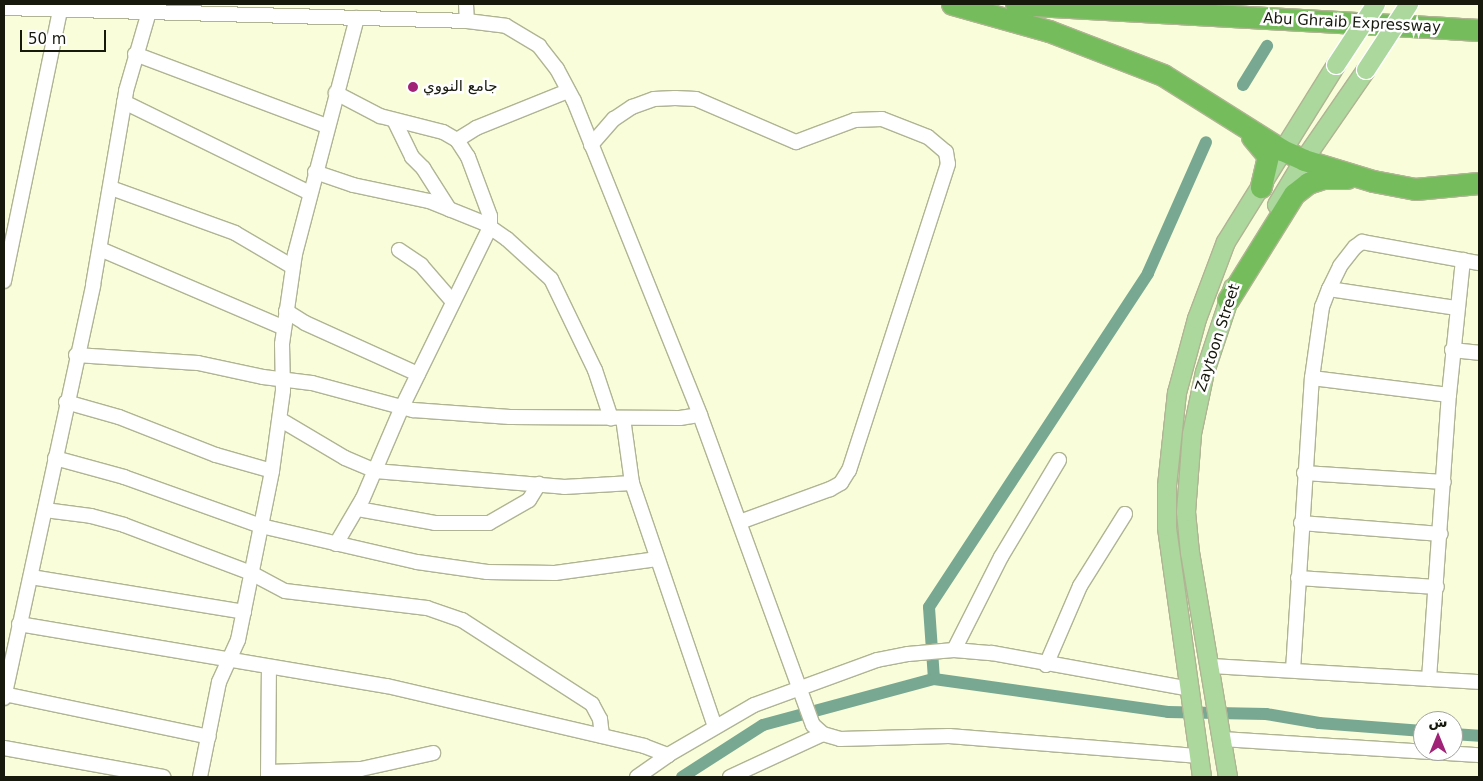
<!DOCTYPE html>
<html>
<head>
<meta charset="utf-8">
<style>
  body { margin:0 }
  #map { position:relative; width:1483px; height:781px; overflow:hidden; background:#f9fdda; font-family:"DejaVu Sans",Cairo,sans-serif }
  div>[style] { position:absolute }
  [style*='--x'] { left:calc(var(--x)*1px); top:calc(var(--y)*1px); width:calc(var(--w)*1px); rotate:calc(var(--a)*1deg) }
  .canal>* { height:12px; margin:-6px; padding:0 6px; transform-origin:6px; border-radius:6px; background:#78a891 }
  .roads { filter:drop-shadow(1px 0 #b0b493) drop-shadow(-1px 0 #b0b493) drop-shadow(0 1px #b0b493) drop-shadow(0 -1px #b0b493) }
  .minor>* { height:14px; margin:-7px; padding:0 7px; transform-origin:7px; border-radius:7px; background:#fff }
  .major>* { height:18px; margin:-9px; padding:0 9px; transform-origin:9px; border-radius:9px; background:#acd79d }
  .highway>* { height:21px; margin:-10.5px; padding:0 10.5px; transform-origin:10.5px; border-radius:10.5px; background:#75bd5c }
  .bridges { filter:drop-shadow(1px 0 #fff) drop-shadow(-1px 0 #fff) drop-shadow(0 1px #fff) drop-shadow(0 -1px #fff) }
  .major-bridge>* { height:18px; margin:-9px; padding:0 9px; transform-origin:9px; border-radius:9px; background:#acd79d }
  .dots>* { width:14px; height:14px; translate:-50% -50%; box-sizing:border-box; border:2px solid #fff; border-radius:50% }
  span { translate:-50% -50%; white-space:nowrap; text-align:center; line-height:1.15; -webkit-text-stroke:5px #fff; paint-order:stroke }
  .street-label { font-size:15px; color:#17190c }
  .poi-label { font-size:15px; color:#17190c }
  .left { translate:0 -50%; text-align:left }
  .frame { position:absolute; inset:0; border:5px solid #17190c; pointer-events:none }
  .north { position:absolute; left:1413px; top:711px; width:50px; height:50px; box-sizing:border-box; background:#fff; border:1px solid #a2a39e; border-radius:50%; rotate:0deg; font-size:14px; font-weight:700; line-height:20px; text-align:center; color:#17190c }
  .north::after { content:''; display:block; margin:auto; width:18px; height:22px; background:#a02378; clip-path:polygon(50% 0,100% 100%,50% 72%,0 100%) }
  .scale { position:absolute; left:20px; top:30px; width:86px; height:22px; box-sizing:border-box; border:2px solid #17190c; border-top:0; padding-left:6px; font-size:15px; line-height:18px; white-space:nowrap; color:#17190c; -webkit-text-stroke:4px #fff; paint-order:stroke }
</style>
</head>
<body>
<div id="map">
  <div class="canal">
    <div style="--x:1243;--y:85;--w:46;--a:-58.4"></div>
    <div style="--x:934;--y:679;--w:72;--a:-94"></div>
    <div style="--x:929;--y:607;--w:399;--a:-56.7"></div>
    <div style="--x:1148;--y:273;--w:143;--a:-66.1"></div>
    <div style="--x:1453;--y:734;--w:26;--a:4"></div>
    <div style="--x:682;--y:777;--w:96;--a:-32.7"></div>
    <div style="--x:763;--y:725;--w:177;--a:-15.1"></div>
    <div style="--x:934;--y:679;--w:236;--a:8"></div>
    <div style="--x:1168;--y:712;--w:98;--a:1.2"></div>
    <div style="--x:1266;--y:714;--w:54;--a:9.6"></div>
    <div style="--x:1319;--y:723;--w:104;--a:4.4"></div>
  </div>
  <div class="roads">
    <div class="minor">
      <div style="--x:466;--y:4;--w:17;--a:87"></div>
      <div style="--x:467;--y:21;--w:39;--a:7"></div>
      <div style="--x:506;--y:26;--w:39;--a:31"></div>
      <div style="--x:539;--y:46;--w:29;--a:52"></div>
      <div style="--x:557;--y:69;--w:36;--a:62"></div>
      <div style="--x:574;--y:101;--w:338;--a:68.1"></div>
      <div style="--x:700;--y:415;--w:330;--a:70"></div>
      <div style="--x:813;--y:725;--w:13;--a:42"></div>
      <div style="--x:823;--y:734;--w:18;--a:16"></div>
      <div style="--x:840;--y:739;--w:109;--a:-1.6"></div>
      <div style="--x:949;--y:736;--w:251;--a:4.6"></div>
      <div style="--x:4;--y:8;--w:463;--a:1.6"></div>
      <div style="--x:135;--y:54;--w:205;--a:20.6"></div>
      <div style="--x:124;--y:102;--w:207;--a:26.1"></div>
      <div style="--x:395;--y:122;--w:39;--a:64"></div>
      <div style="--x:412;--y:157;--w:16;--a:45"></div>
      <div style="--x:423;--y:168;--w:49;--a:57.6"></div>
      <div style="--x:457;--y:140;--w:22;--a:-32"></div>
      <div style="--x:476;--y:128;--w:99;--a:-21.9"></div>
      <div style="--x:591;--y:145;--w:35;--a:-49"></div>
      <div style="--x:614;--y:119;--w:22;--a:-34"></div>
      <div style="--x:632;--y:107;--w:23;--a:-20"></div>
      <div style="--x:654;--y:99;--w:21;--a:-3"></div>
      <div style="--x:675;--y:98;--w:21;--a:3"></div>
      <div style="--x:696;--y:99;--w:109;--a:23.3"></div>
      <div style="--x:796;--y:142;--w:63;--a:-20.4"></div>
      <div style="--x:855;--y:120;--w:27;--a:-2"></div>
      <div style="--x:882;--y:119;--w:49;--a:21.4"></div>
      <div style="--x:928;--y:137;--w:23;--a:40"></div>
      <div style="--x:946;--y:152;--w:12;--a:81"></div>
      <div style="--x:948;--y:164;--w:322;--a:107.9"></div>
      <div style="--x:849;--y:470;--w:15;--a:122"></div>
      <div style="--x:841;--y:483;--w:13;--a:151"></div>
      <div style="--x:830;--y:489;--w:96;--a:159.9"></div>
      <div style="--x:315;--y:172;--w:40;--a:18.9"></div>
      <div style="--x:353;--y:185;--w:78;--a:11.9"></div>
      <div style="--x:429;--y:201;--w:59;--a:21.8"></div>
      <div style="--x:484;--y:223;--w:28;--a:35"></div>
      <div style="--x:507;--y:239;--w:59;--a:42.3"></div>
      <div style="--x:551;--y:279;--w:101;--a:64.2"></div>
      <div style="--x:595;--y:370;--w:51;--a:71.6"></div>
      <div style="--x:111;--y:188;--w:132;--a:19.9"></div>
      <div style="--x:235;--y:233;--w:67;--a:30.4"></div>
      <div style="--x:100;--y:249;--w:200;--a:23.2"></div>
      <div style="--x:399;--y:250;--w:27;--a:34"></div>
      <div style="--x:421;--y:265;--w:49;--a:49.1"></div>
      <div style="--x:4;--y:281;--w:277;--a:-78.3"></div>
      <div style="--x:1329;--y:289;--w:128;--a:8.5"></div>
      <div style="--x:286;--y:311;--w:22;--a:32"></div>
      <div style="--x:305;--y:323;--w:124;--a:24.3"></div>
      <div style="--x:1452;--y:350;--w:27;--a:6"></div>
      <div style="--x:76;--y:355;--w:122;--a:3.8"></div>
      <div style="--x:198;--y:363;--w:66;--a:12.2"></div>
      <div style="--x:263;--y:377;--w:49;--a:7"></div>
      <div style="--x:312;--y:383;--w:105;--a:15"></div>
      <div style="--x:413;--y:410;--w:97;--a:4.1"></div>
      <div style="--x:510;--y:417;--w:170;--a:0.3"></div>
      <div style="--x:680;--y:418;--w:20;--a:-9"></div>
      <div style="--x:1312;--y:378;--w:138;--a:7.1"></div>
      <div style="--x:66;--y:402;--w:55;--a:15.8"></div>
      <div style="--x:119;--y:417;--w:104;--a:21.4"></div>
      <div style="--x:216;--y:455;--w:58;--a:15.9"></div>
      <div style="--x:623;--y:418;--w:66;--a:82.1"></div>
      <div style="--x:632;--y:483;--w:258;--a:71.2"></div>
      <div style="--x:281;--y:420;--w:74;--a:30.7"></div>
      <div style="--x:345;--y:458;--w:33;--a:23"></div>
      <div style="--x:375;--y:471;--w:190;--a:4.8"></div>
      <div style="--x:564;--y:487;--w:68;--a:-3.4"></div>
      <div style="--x:55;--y:458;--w:72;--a:15.4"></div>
      <div style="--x:124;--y:477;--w:145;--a:19.7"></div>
      <div style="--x:261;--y:526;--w:160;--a:13"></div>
      <div style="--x:417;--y:562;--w:71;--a:8.1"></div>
      <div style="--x:487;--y:572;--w:68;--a:0.8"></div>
      <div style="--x:555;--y:573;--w:103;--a:-7.8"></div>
      <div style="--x:1304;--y:473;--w:140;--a:3.7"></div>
      <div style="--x:358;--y:509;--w:78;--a:10.3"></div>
      <div style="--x:435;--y:523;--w:54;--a:0"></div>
      <div style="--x:489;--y:523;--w:46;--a:-29.9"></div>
      <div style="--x:529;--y:500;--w:19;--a:-58"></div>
      <div style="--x:45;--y:510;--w:46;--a:7.4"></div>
      <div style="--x:91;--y:516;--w:34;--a:15"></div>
      <div style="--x:124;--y:525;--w:136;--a:20.7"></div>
      <div style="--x:251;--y:573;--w:38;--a:28"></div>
      <div style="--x:285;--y:591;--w:143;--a:6.8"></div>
      <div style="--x:427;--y:608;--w:37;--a:19"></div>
      <div style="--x:462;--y:620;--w:155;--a:32.9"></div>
      <div style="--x:592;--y:704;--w:17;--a:62"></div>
      <div style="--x:600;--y:719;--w:17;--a:83"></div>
      <div style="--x:1301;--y:523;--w:140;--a:4.5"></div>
      <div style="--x:336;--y:544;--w:53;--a:-59.6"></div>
      <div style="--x:363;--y:498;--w:99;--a:-66.8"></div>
      <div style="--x:402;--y:407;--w:200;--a:-63.9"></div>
      <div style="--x:490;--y:227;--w:11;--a:-90"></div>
      <div style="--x:490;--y:216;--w:63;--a:-110.4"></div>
      <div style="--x:468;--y:157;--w:20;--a:-123"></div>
      <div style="--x:457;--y:140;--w:16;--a:-150"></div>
      <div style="--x:443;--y:132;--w:65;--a:-165.7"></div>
      <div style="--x:380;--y:116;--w:50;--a:-152.4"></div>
      <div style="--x:31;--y:577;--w:216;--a:9.3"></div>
      <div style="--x:1298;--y:578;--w:139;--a:3.7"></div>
      <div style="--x:19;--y:624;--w:373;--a:9.6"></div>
      <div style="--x:387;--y:686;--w:264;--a:13.1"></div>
      <div style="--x:644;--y:746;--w:26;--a:21"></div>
      <div style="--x:954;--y:650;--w:104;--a:-63.2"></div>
      <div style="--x:1001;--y:557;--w:113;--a:-59.1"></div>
      <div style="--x:1046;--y:665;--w:86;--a:-66.7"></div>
      <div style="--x:1080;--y:586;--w:85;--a:-58"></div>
      <div style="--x:1210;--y:666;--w:269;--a:3.4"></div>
      <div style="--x:1293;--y:670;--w:293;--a:-86.3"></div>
      <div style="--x:1312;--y:378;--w:72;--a:-82"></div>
      <div style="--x:1322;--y:307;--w:19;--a:-69"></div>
      <div style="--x:1329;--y:289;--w:25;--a:-64"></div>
      <div style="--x:1340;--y:266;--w:24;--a:-52"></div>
      <div style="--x:1355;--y:247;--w:9;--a:-36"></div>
      <div style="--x:1362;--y:242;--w:119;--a:10.2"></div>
      <div style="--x:1429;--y:679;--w:285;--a:-86"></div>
      <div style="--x:1449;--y:395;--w:136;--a:-84.1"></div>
      <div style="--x:4;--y:694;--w:209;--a:11.8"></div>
      <div style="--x:4;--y:698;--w:422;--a:-77.8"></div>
      <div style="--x:93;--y:285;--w:197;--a:-80.3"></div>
      <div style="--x:126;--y:91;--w:82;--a:-73.8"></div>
      <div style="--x:1222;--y:739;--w:257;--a:3.6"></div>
      <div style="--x:4;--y:748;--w:162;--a:10.3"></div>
      <div style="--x:268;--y:772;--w:93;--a:-1.8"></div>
      <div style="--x:361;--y:769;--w:74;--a:-12.5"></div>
      <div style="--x:200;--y:777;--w:97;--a:-78.7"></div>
      <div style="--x:219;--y:682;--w:46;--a:-65.7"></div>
      <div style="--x:238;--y:640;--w:172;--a:-78.6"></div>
      <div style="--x:272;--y:471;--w:81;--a:-82.2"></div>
      <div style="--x:283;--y:391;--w:47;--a:-91.2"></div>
      <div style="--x:282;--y:344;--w:91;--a:-81.8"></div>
      <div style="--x:295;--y:254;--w:244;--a:-75.3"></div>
      <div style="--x:268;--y:777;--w:110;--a:-89.5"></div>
      <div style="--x:637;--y:777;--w:38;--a:-35"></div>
      <div style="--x:668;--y:755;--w:99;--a:-30.2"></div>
      <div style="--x:754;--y:705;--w:131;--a:-20.1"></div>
      <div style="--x:877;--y:660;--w:32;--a:-11"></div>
      <div style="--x:908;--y:654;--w:46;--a:-5"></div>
      <div style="--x:954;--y:650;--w:38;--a:5"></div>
      <div style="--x:992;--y:653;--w:201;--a:10.3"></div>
      <div style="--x:730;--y:777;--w:102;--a:-24.8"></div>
    </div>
    <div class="major">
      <div style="--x:1277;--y:205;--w:52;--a:-59"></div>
      <div style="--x:1304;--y:160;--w:109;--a:-55.4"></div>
      <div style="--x:1202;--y:777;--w:252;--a:-98"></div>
      <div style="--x:1167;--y:527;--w:41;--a:-90"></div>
      <div style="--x:1167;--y:486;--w:94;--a:-83.9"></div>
      <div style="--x:1177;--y:393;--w:77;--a:-74.9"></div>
      <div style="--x:1197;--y:319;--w:82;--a:-69.4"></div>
      <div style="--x:1226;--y:242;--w:208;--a:-58.1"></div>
      <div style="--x:1228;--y:777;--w:227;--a:-99.6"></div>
      <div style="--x:1190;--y:553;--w:41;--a:-95.6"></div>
      <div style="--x:1186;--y:512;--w:78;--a:-85.6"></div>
      <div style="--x:1192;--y:434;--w:63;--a:-78.2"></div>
      <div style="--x:1205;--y:372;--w:89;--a:-71.6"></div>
    </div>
    <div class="highway">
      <div style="--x:952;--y:4;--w:101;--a:15.6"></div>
      <div style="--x:1049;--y:31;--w:122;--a:21.1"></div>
      <div style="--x:1163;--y:75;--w:141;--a:32.2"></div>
      <div style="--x:1282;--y:150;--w:24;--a:24"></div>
      <div style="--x:1304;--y:160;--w:72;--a:16.9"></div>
      <div style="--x:1373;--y:181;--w:43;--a:10.8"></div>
      <div style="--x:1415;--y:189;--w:64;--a:-5.4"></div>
      <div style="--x:1016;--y:4;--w:464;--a:3.2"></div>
      <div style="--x:1252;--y:137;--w:25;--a:50"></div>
      <div style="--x:1268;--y:156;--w:32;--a:103"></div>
      <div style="--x:1228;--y:300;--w:125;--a:-58.1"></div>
      <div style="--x:1294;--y:194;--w:18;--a:-38"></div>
      <div style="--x:1308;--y:183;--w:16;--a:-18"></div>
      <div style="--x:1323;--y:178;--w:24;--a:0"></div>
    </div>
  </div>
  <div class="bridges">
    <div class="major-bridge">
      <div style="--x:1336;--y:65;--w:73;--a:-56.7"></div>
      <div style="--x:1366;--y:70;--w:79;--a:-56.9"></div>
    </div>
  </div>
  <div class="dots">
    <div style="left:413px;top:87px;background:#a02378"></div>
  </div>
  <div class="street-label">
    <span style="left:1352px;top:23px;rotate:3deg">Abu Ghraib Expressway</span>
    <span style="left:1218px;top:338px;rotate:-72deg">Zaytoon Street</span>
  </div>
  <div class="poi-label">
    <span class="left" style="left:423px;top:87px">جامع النووي</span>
  </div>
  <div class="frame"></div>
  <div class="north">ش</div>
  <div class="scale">50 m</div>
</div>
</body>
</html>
